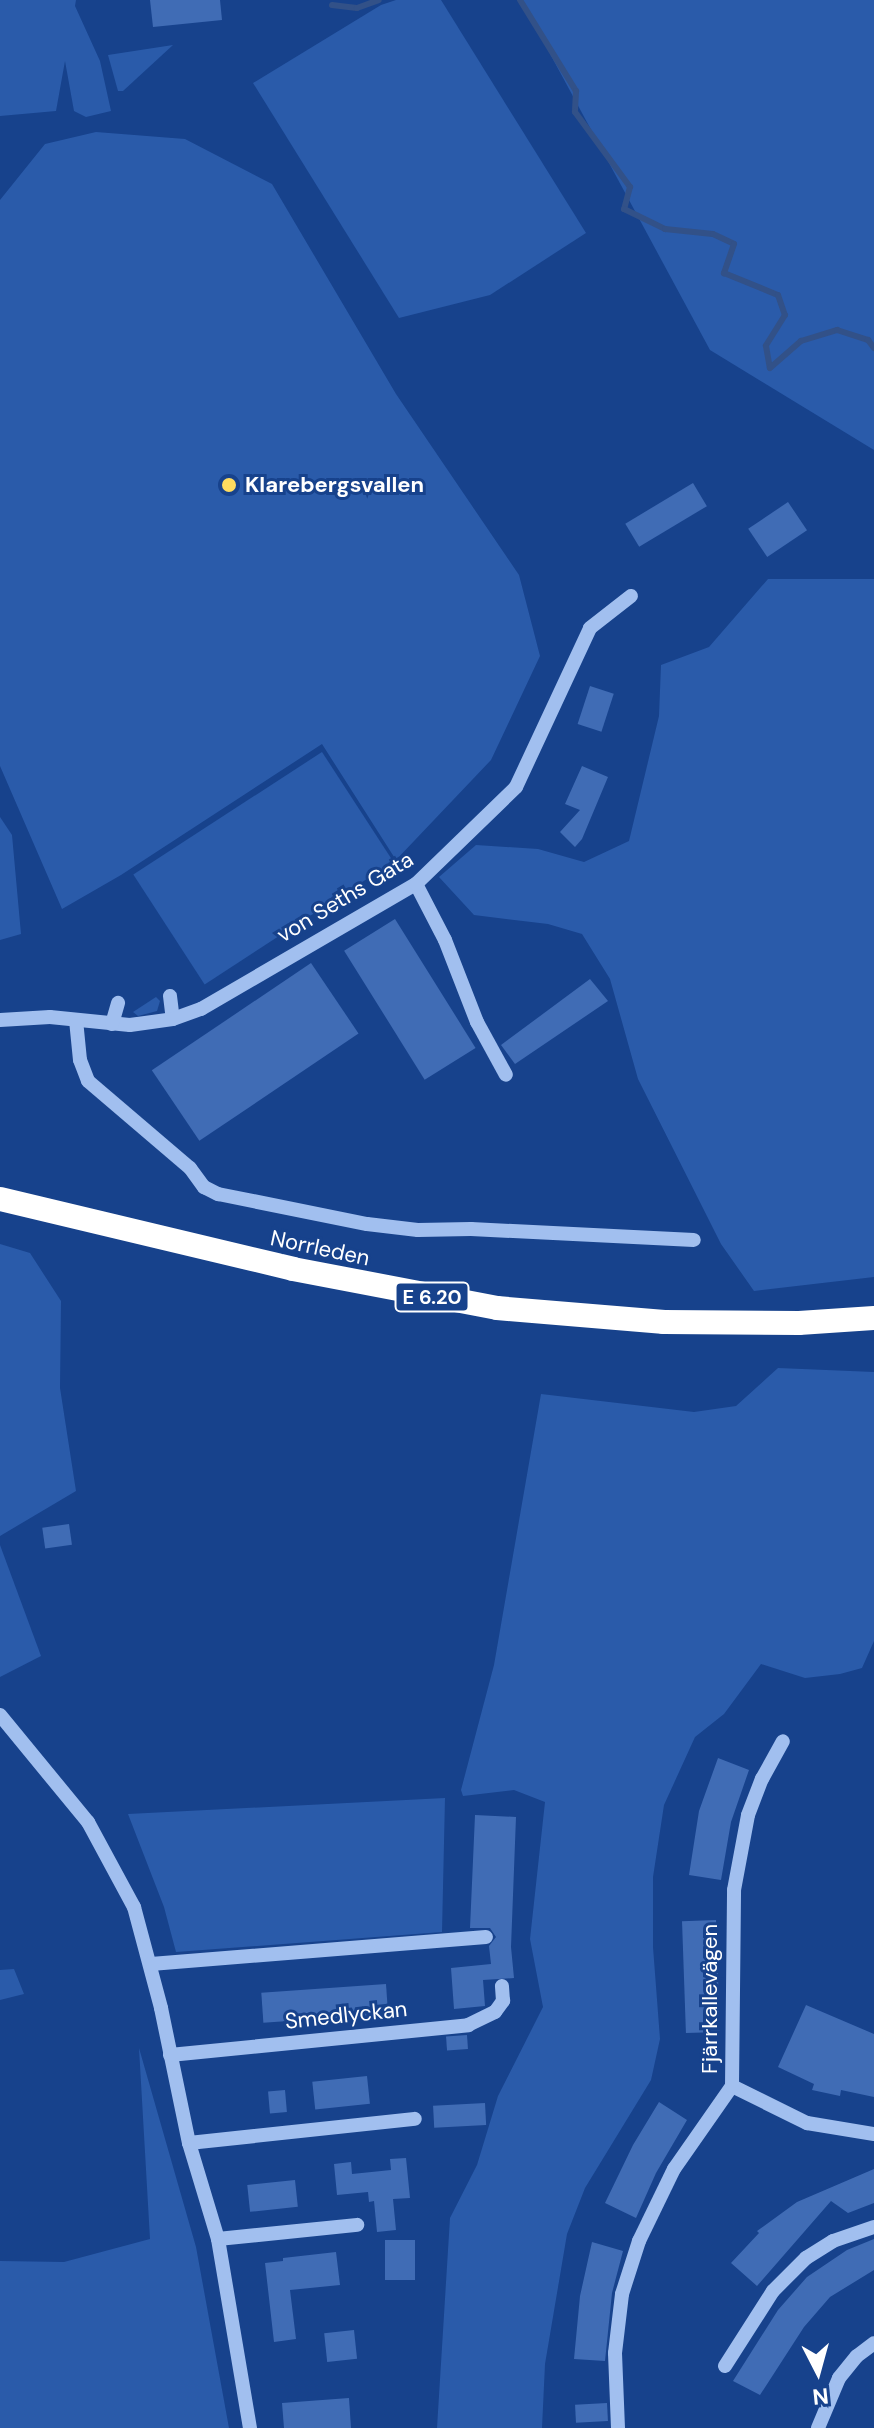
<!DOCTYPE html>
<html>
<head>
<meta charset="utf-8">
<style>
  body { margin:0 }
  #map { position:relative; width:874px; height:2428px; overflow:hidden; background:#17428c; font-family:"DM Sans",sans-serif }
  div>[style] { position:absolute }
  [style*='--x'] { left:calc(var(--x)*1px); top:calc(var(--y)*1px); width:calc(var(--w)*1px); rotate:calc(var(--a)*1deg) }
  .green>* { inset:0; background:#2a5baa; transform-origin:0 0 }
  .stream>* { height:6px; margin:-3px; padding:0 3px; transform-origin:3px; border-radius:3px; background:#325188 }
  .building>* { inset:0; background:#406cb5; transform-origin:0 0 }
  .minor>* { height:14px; margin:-7px; padding:0 7px; transform-origin:7px; border-radius:7px; background:#a1bfef }
  .highway>* { height:24px; margin:-12px; padding:0 12px; transform-origin:12px; border-radius:12px; background:#fff }
  .dots>* { width:22px; height:22px; translate:-50% -50%; box-sizing:border-box; border:4px solid #17428c; border-radius:50% }
  span { translate:-50% -50%; white-space:nowrap; text-align:center; line-height:1.15; -webkit-text-stroke:6px #17428c; paint-order:stroke }
  .shield-label span { padding:2px 6px; background:#17428c; border:2px solid; border-radius:6px; -webkit-text-stroke-width:0 }
  .shield-label { font-size:20px; color:#fff; font-weight:700 }
  .poi-label { font-size:22px; color:#fff; font-weight:700 }
  .left { translate:0 -50%; text-align:left }
  .street-label { font-size:22px; color:#fff }
  .north { position:absolute; left:778px; top:2332px; width:80px; height:80px; -webkit-text-stroke:6px #17428c; paint-order:stroke; rotate:174deg; font-size:22px; font-weight:700; line-height:32px; text-align:center; color:#fff }
  .north::after { content:''; display:block; margin:auto; width:28px; height:36px; background:#fff; clip-path:polygon(50% 0,100% 100%,50% 72%,0 100%) }
</style>
</head>
<body>
<div id="map">
  <div class="green">
    <div style="clip-path:polygon(0 0,76px 0,75px 6px,100px 61px,111px 111px,86px 117px,74px 111px,65px 61px,56px 111px,0 116px)"></div>
    <div style="clip-path:polygon(396px 0,441px 0,586px 233px,490px 295px,399px 318px,253px 83px,381px 5px)"></div>
    <div style="clip-path:polygon(521px 0,874px 0,874px 450px,710px 350px)"></div>
    <div style="clip-path:polygon(173px 45px,123px 91px,118px 91px,108px 55px)"></div>
    <div style="clip-path:polygon(96px 132px,185px 139px,272px 184px,396px 394px,519px 575px,540px 656px,491px 760px,396px 860px,322px 744px,121px 875px,62px 909px,0 766px,0 200px,45px 144px)"></div>
    <div style="clip-path:polygon(768px 579px,874px 579px,874px 1277px,754px 1291px,721px 1244px,638px 1079px,610px 979px,582px 934px,548px 924px,474px 915px,439px 877px,476px 845px,538px 849px,584px 862px,629px 841px,659px 716px,661px 665px,709px 647px)"></div>
    <div style="left:322px;top:752px;width:131px;height:225px;rotate:57deg"></div>
    <div style="clip-path:polygon(0 817px,12px 835px,21px 934px,0 940px)"></div>
    <div style="clip-path:polygon(156px 997px,160px 1001px,157px 1011px,138px 1016px,133px 1012px)"></div>
    <div style="clip-path:polygon(0 1244px,30px 1253px,61px 1301px,60px 1388px,76px 1491px,0 1536px)"></div>
    <div style="clip-path:polygon(778px 1368px,874px 1372px,874px 1641px,862px 1668px,840px 1674px,805px 1678px,761px 1664px,724px 1714px,695px 1737px,664px 1805px,653px 1877px,653px 1947px,660px 2039px,651px 2080px,585px 2188px,567px 2234px,545px 2364px,542px 2428px,437px 2428px,450px 2218px,477px 2165px,498px 2096px,543px 2007px,530px 1939px,545px 1802px,514px 1790px,463px 1796px,461px 1790px,494px 1665px,541px 1394px,694px 1412px,736px 1406px)"></div>
    <div style="clip-path:polygon(0 1545px,41px 1656px,0 1677px)"></div>
    <div style="clip-path:polygon(445px 1798px,442px 1932px,176px 1952px,164px 1907px,128px 1814px)"></div>
    <div style="clip-path:polygon(14px 1969px,24px 1994px,0 2000px,0 1970px)"></div>
    <div style="clip-path:polygon(139px 2048px,196px 2247px,229px 2428px,0 2428px,0 2261px,64px 2262px,150px 2239px)"></div>
  </div>
  <div class="stream">
    <div style="--x:520;--y:0;--w:107;--a:58.4"></div>
    <div style="--x:576;--y:91;--w:21;--a:93"></div>
    <div style="--x:575;--y:112;--w:93;--a:53.7"></div>
    <div style="--x:630;--y:187;--w:23;--a:105"></div>
    <div style="--x:624;--y:209;--w:46;--a:26"></div>
    <div style="--x:665;--y:229;--w:48;--a:5.9"></div>
    <div style="--x:713;--y:234;--w:23;--a:25"></div>
    <div style="--x:734;--y:244;--w:31;--a:109"></div>
    <div style="--x:724;--y:273;--w:58;--a:22.2"></div>
    <div style="--x:778;--y:295;--w:21;--a:71"></div>
    <div style="--x:785;--y:315;--w:36;--a:122"></div>
    <div style="--x:766;--y:346;--w:22;--a:80"></div>
    <div style="--x:770;--y:368;--w:41;--a:-41.1"></div>
    <div style="--x:801;--y:341;--w:38;--a:-17"></div>
    <div style="--x:837;--y:330;--w:33;--a:18"></div>
    <div style="--x:868;--y:340;--w:10;--a:53"></div>
    <div style="--x:332;--y:5;--w:25;--a:7"></div>
    <div style="--x:357;--y:8;--w:23;--a:-20"></div>
  </div>
  <div class="building">
    <div style="clip-path:polygon(150px 0,220px 0,222px 20px,153px 27px)"></div>
    <div style="left:693px;top:483px;width:27px;height:79px;rotate:59deg"></div>
    <div style="left:788px;top:502px;width:34px;height:48px;rotate:56deg"></div>
    <div style="left:590px;top:686px;width:25px;height:40px;rotate:18deg"></div>
    <div style="clip-path:polygon(582px 766px,608px 777px,582px 839px,575px 847px,560px 832px,580px 810px,565px 804px)"></div>
    <div style="left:395px;top:919px;width:152px;height:60px;rotate:58deg"></div>
    <div style="left:311px;top:963px;width:85px;height:192px;rotate:56deg"></div>
    <div style="clip-path:polygon(590px 979px,608px 1001px,515px 1064px,501px 1045px)"></div>
    <div style="left:69px;top:1524px;width:21px;height:27px;rotate:82deg"></div>
    <div style="clip-path:polygon(718px 1758px,749px 1770px,731px 1822px,721px 1880px,689px 1875px,699px 1811px)"></div>
    <div style="clip-path:polygon(475px 1815px,516px 1817px,511px 1947px,514px 1978px,483px 1980px,485px 2006px,454px 2009px,451px 1968px,491px 1964px,489px 1946px,496px 1937px,490px 1928px,470px 1928px)"></div>
    <div style="left:716px;top:1920px;width:112px;height:34px;rotate:88deg"></div>
    <div style="left:386px;top:1984px;width:30px;height:125px;rotate:86deg"></div>
    <div style="clip-path:polygon(806px 2005px,874px 2034px,874px 2097px,841px 2090px,840px 2096px,812px 2090px,814px 2084px,778px 2067px)"></div>
    <div style="left:467px;top:2035px;width:14px;height:21px;rotate:86deg"></div>
    <div style="left:367px;top:2076px;width:28px;height:55px;rotate:84deg"></div>
    <div style="left:285px;top:2090px;width:22px;height:17px;rotate:85deg"></div>
    <div style="clip-path:polygon(659px 2102px,687px 2120px,656px 2173px,636px 2218px,605px 2203px,633px 2145px)"></div>
    <div style="left:485px;top:2103px;width:22px;height:52px;rotate:87deg"></div>
    <div style="clip-path:polygon(406px 2158px,410px 2198px,393px 2199px,396px 2230px,377px 2232px,374px 2201px,369px 2202px,368px 2192px,337px 2195px,334px 2164px,351px 2162px,352px 2174px,391px 2170px,390px 2159px)"></div>
    <div style="clip-path:polygon(874px 2169px,874px 2203px,848px 2213px,831px 2201px,757px 2286px,731px 2263px,759px 2233px,757px 2231px,797px 2202px)"></div>
    <div style="left:295px;top:2180px;width:27px;height:48px;rotate:84deg"></div>
    <div style="clip-path:polygon(874px 2239px,874px 2270px,830px 2297px,804px 2327px,760px 2395px,733px 2381px,778px 2310px,807px 2277px,847px 2250px)"></div>
    <div style="left:385px;top:2240px;width:30px;height:40px"></div>
    <div style="clip-path:polygon(592px 2242px,623px 2251px,612px 2293px,605px 2361px,574px 2359px,580px 2296px)"></div>
    <div style="clip-path:polygon(336px 2252px,340px 2285px,290px 2290px,296px 2339px,274px 2342px,265px 2263px,283px 2261px,283px 2258px)"></div>
    <div style="left:354px;top:2330px;width:29px;height:30px;rotate:84deg"></div>
    <div style="clip-path:polygon(349px 2398px,351px 2428px,284px 2428px,282px 2403px)"></div>
    <div style="left:607px;top:2403px;width:18px;height:32px;rotate:87deg"></div>
  </div>
  <div class="minor">
    <div style="--x:416;--y:884;--w:63;--a:62.6"></div>
    <div style="--x:445;--y:940;--w:88;--a:68.7"></div>
    <div style="--x:477;--y:1022;--w:60;--a:61.3"></div>
    <div style="--x:170;--y:996;--w:23;--a:83"></div>
    <div style="--x:0;--y:1020;--w:50;--a:-3.4"></div>
    <div style="--x:50;--y:1017;--w:80;--a:5.7"></div>
    <div style="--x:130;--y:1025;--w:43;--a:-7.9"></div>
    <div style="--x:173;--y:1019;--w:30;--a:-20"></div>
    <div style="--x:201;--y:1009;--w:249;--a:-30.2"></div>
    <div style="--x:416;--y:884;--w:139;--a:-44.1"></div>
    <div style="--x:516;--y:787;--w:175;--a:-65"></div>
    <div style="--x:590;--y:628;--w:52;--a:-38"></div>
    <div style="--x:76;--y:1020;--w:40;--a:84.3"></div>
    <div style="--x:80;--y:1060;--w:22;--a:69"></div>
    <div style="--x:88;--y:1081;--w:134;--a:40.5"></div>
    <div style="--x:190;--y:1168;--w:24;--a:54"></div>
    <div style="--x:204;--y:1187;--w:16;--a:27"></div>
    <div style="--x:218;--y:1194;--w:152;--a:11.4"></div>
    <div style="--x:367;--y:1224;--w:51;--a:6.7"></div>
    <div style="--x:418;--y:1230;--w:53;--a:-1.1"></div>
    <div style="--x:471;--y:1229;--w:223;--a:2.8"></div>
    <div style="--x:112;--y:1024;--w:22;--a:-74"></div>
    <div style="--x:0;--y:1715;--w:139;--a:50.6"></div>
    <div style="--x:88;--y:1822;--w:97;--a:61.6"></div>
    <div style="--x:134;--y:1907;--w:105;--a:75"></div>
    <div style="--x:161;--y:2008;--w:138;--a:78.3"></div>
    <div style="--x:189;--y:2143;--w:100;--a:73.2"></div>
    <div style="--x:218;--y:2239;--w:192;--a:80.4"></div>
    <div style="--x:151;--y:1964;--w:336;--a:-4.6"></div>
    <div style="--x:170;--y:2055;--w:300;--a:-5.7"></div>
    <div style="--x:468;--y:2025;--w:30;--a:-26"></div>
    <div style="--x:495;--y:2012;--w:14;--a:-54"></div>
    <div style="--x:503;--y:2001;--w:15;--a:-94"></div>
    <div style="--x:732;--y:2086;--w:84;--a:26.3"></div>
    <div style="--x:807;--y:2123;--w:68;--a:9.3"></div>
    <div style="--x:189;--y:2143;--w:227;--a:-6.1"></div>
    <div style="--x:218;--y:2239;--w:140;--a:-5.8"></div>
    <div style="--x:725;--y:2366;--w:89;--a:-57.4"></div>
    <div style="--x:773;--y:2291;--w:47;--a:-45"></div>
    <div style="--x:806;--y:2258;--w:32;--a:-32"></div>
    <div style="--x:833;--y:2241;--w:43;--a:-18.9"></div>
    <div style="--x:618;--y:2428;--w:75;--a:-92.3"></div>
    <div style="--x:615;--y:2353;--w:59;--a:-83.2"></div>
    <div style="--x:622;--y:2294;--w:56;--a:-72.2"></div>
    <div style="--x:639;--y:2241;--w:80;--a:-64.1"></div>
    <div style="--x:674;--y:2169;--w:101;--a:-55.1"></div>
    <div style="--x:732;--y:2086;--w:196;--a:-89.4"></div>
    <div style="--x:734;--y:1890;--w:76;--a:-79.4"></div>
    <div style="--x:748;--y:1815;--w:39;--a:-69"></div>
    <div style="--x:762;--y:1779;--w:43;--a:-61.1"></div>
    <div style="--x:818;--y:2428;--w:54;--a:-67.2"></div>
    <div style="--x:839;--y:2378;--w:28;--a:-51"></div>
    <div style="--x:857;--y:2356;--w:21;--a:-37"></div>
  </div>
  <div class="highway">
    <div style="--x:0;--y:1199;--w:301;--a:13.4"></div>
    <div style="--x:293;--y:1269;--w:208;--a:10.8"></div>
    <div style="--x:497;--y:1308;--w:168;--a:4.8"></div>
    <div style="--x:664;--y:1322;--w:135;--a:0.4"></div>
    <div style="--x:799;--y:1323;--w:75;--a:-3.8"></div>
  </div>
  <div class="dots">
    <div style="left:229px;top:485px;background:#ffdc5f"></div>
  </div>
  <div class="shield-label">
    <span style="left:432px;top:1297px">E 6.20</span>
  </div>
  <div class="poi-label">
    <span class="left" style="left:245px;top:485px">Klarebergsvallen</span>
  </div>
  <div class="street-label">
    <span style="left:345px;top:897px;rotate:-31deg">von Seths Gata</span>
    <span style="left:320px;top:1248px;rotate:12deg">Norrleden</span>
    <span style="left:710px;top:1999px;rotate:-90deg">Fjärrkallevägen</span>
    <span style="left:346px;top:2015px;rotate:-6deg">Smedlyckan</span>
  </div>
  <div class="north">N</div>
</div>
</body>
</html>
